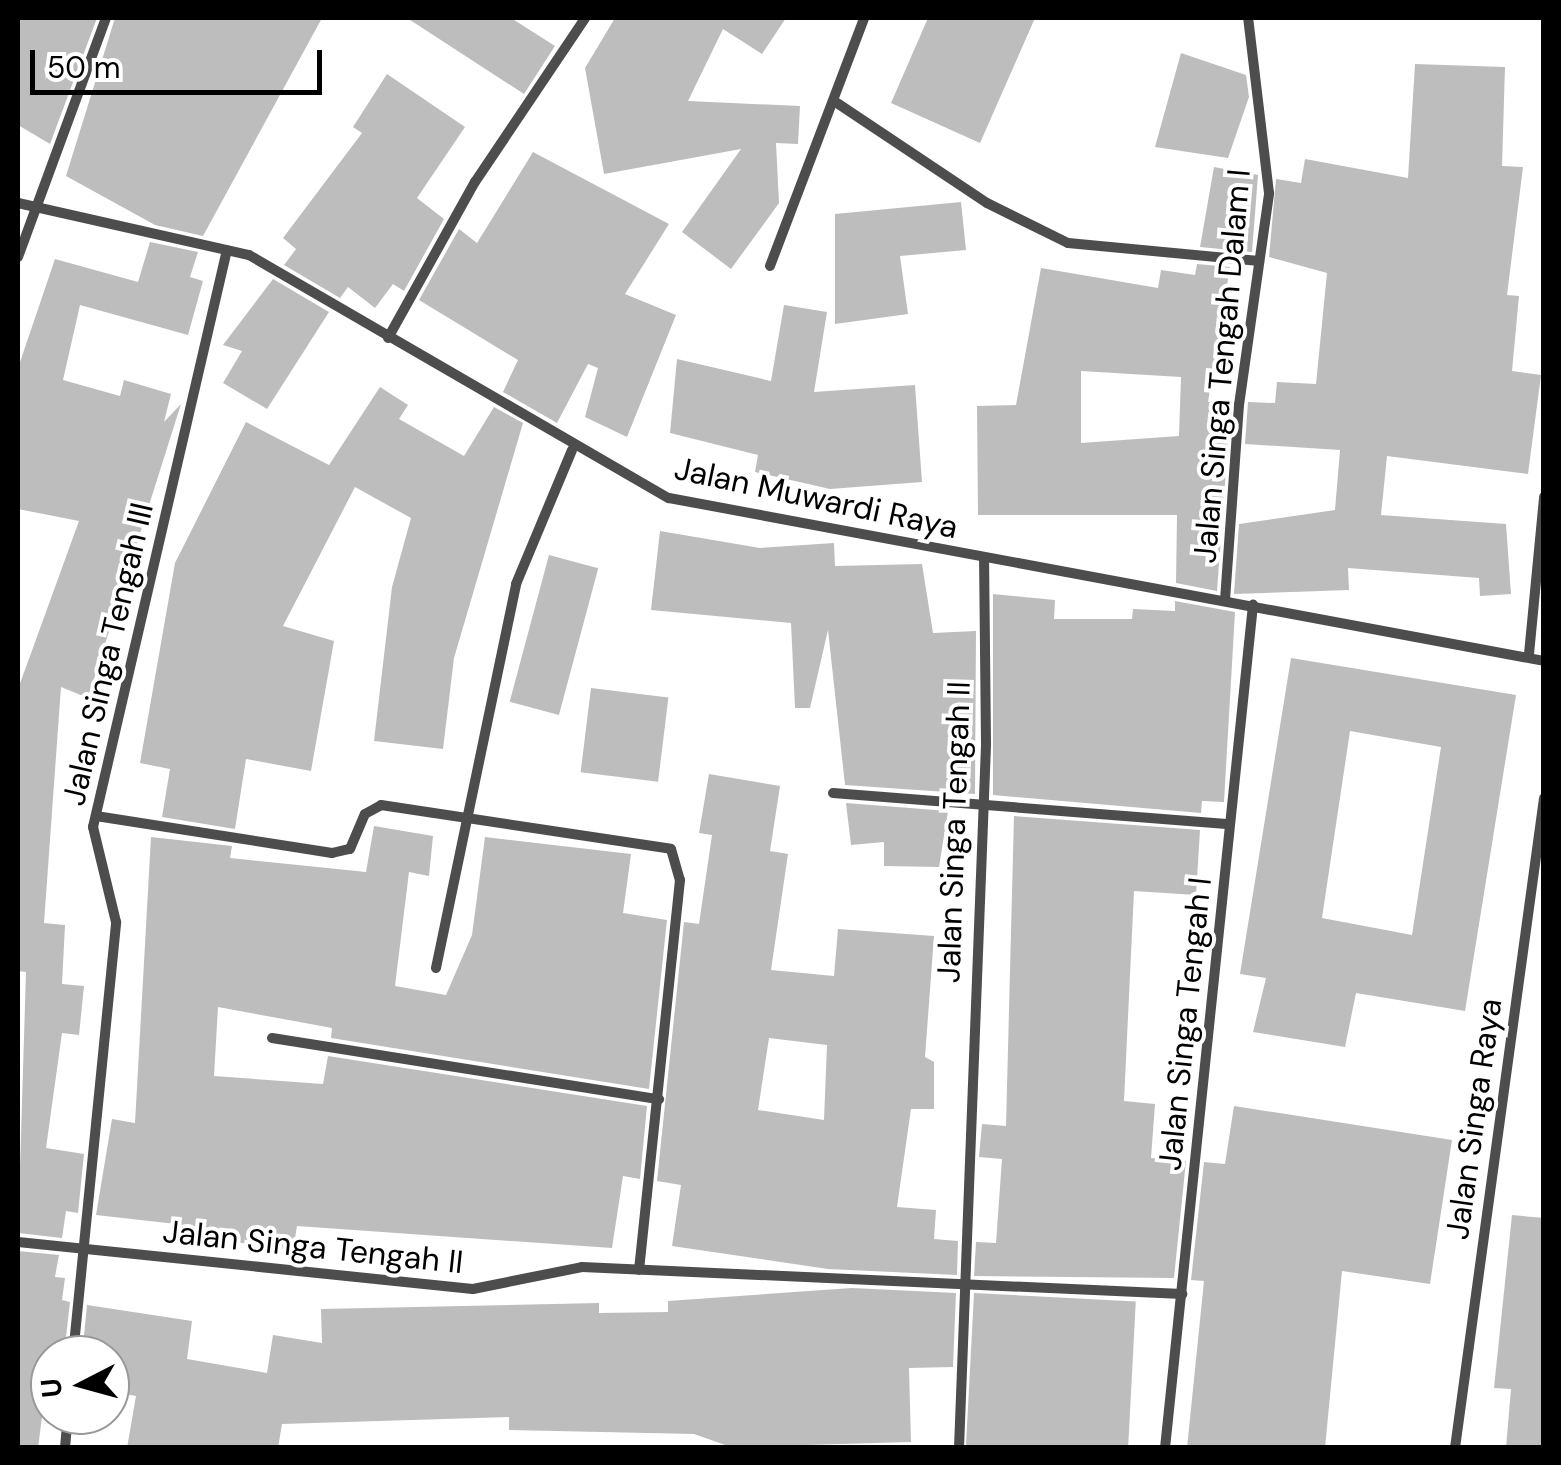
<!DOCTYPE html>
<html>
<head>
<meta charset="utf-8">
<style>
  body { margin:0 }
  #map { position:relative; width:1561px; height:1465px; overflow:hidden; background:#fff; font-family:"DM Sans",sans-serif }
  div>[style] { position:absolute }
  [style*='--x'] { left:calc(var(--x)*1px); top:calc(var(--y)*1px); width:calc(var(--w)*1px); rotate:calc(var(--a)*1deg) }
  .building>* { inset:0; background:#bdbdbd; transform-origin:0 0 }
  .minor>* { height:10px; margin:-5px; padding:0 5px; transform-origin:5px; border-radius:5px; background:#4d4d4d }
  span { translate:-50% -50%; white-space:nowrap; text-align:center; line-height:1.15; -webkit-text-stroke:8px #fff; paint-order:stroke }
  .street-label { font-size:32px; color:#000 }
  .frame { position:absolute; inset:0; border:20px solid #000; pointer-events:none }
  .north { position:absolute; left:30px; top:1335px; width:100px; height:100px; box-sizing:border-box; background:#fff; border:2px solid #999; border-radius:50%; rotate:264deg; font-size:28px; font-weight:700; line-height:40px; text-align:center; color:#000 }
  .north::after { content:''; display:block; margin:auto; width:35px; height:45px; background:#000; clip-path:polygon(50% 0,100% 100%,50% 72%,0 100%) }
  .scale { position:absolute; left:30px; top:50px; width:292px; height:45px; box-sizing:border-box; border:5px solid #000; border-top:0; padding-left:12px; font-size:30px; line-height:35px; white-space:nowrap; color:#000; -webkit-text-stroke:8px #fff; paint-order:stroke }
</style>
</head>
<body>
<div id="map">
  <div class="building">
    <div style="clip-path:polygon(18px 18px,97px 18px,50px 144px,18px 125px)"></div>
    <div style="clip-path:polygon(115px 18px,322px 18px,203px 236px,155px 225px,66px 176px)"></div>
    <div style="clip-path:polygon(407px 18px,511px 18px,555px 46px,524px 94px)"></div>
    <div style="clip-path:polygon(615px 18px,786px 18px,762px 54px,723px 29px,688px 101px,800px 106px,798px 144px,776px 143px,779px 203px,731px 269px,682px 232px,741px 149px,604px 174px,585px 68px)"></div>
    <div style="clip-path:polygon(928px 18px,1035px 18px,980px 143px,891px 103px)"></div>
    <div style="clip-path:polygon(1181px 53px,1246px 75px,1249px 97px,1228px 158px,1155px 147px)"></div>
    <div style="clip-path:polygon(1415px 64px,1505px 67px,1502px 166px,1523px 167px,1507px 295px,1519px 296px,1512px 371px,1541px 375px,1528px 474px,1387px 456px,1381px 515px,1506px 524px,1511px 594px,1480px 596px,1479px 578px,1348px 568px,1349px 590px,1234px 594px,1239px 524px,1335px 510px,1340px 450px,1245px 444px,1248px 402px,1275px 403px,1277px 382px,1316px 384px,1327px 273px,1269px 257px,1276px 179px,1301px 183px,1305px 159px,1408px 178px)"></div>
    <div style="clip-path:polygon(387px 74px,465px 127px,417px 198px,444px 219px,404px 291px,393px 284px,375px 308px,348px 287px,340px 298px,284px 265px,296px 249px,283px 238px,362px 133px,353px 127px)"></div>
    <div style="clip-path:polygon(533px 152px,669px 224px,625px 294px,676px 315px,627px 437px,585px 417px,598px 368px,588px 364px,557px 423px,503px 392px,518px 360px,419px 300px,459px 229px,477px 243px)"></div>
    <div style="clip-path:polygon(1214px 167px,1258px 175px,1252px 252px,1200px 247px)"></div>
    <div style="clip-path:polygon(961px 202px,966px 250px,900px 256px,908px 314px,835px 324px,835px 214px)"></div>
    <div style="clip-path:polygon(150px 242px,198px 252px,190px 277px,203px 281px,188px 335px,80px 305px,63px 380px,120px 396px,124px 380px,171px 394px,164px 422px,181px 404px,88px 698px,61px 687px,44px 923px,65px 925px,62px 984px,84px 986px,79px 1035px,62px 1033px,46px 1148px,84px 1154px,78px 1213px,66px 1211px,62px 1238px,18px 1233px,26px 972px,18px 971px,18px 689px,79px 521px,18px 509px,18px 368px,55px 259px,138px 282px)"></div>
    <div style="clip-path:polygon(evenodd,1197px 264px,1230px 267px,1208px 402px,1231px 402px,1217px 591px,1176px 583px,1177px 515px,978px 515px,977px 406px,1016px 405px,1041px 268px,1158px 288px,1161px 270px,1195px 275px,1197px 264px,1081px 371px,1181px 377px,1179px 436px,1081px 443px,1081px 371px)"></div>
    <div style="clip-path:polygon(273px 279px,329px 312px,267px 409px,223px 383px,242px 351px,223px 345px)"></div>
    <div style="clip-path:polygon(784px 305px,827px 312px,814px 392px,915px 385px,922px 482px,830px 489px,755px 472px,758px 455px,670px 433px,677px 359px,771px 381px)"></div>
    <div style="clip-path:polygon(380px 387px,408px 405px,399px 419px,464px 456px,494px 407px,523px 423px,454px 658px,443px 749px,374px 741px,392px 587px,411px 518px,355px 487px,283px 626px,334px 641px,311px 771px,246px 759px,235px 829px,162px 817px,170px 769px,140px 763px,175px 563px,246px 422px,329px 465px)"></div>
    <div style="clip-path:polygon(660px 531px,760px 548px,834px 543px,835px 566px,922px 564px,933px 633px,976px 631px,975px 794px,845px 785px,828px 630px,810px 708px,795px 708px,791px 623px,651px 610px)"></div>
    <div style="left:549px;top:555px;width:51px;height:152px;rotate:15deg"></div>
    <div style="clip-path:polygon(993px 594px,1055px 600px,1054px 619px,1132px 619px,1133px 609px,1175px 611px,1175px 601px,1235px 612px,1224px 802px,1202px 801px,1201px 813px,993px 795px)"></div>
    <div style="clip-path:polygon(evenodd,1291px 658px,1516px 695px,1465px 1011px,1356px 993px,1345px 1047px,1253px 1032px,1266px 978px,1240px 974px,1291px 658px,1350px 731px,1441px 747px,1412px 935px,1322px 918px,1350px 731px)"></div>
    <div style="left:591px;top:688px;width:78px;height:85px;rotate:7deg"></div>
    <div style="clip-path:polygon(evenodd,709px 774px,780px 786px,770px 851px,788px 854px,771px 970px,834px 976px,838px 929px,934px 936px,925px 1057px,934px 1062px,934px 1109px,911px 1109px,897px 1207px,936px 1210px,934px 1239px,958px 1241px,957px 1275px,828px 1269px,672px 1246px,681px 1185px,657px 1181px,684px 922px,699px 924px,712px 835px,699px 833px,709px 774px,769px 1038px,827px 1045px,824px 1120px,758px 1110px,769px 1038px)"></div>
    <div style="clip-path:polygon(846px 803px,948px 811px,939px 867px,884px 866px,884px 842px,851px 845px)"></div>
    <div style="clip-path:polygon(1014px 816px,1200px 830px,1196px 895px,1134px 891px,1124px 1101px,1155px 1104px,1151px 1158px,1186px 1161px,1174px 1278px,974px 1276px,976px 1242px,996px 1243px,1002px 1159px,979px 1157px,982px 1124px,1006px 1126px)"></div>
    <div style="clip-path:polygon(374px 826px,433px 836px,429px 876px,409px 872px,395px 986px,446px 995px,472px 935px,485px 837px,631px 854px,623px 913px,667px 920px,649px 1089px,331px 1038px,332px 1028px,218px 1007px,214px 1076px,323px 1084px,328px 1056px,647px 1106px,640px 1179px,623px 1176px,612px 1248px,297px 1226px,293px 1251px,236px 1242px,238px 1231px,96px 1215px,112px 1119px,135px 1123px,151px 837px,232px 846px,230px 858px,366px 872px)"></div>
    <div style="clip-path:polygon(1234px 1106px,1452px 1140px,1430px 1284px,1342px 1271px,1325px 1448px,1187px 1448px,1204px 1281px,1191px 1280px,1204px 1162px,1225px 1164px)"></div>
    <div style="clip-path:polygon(1512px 1215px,1544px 1218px,1544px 1448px,1506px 1448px,1511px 1389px,1494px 1388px)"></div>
    <div style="clip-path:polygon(18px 1251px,59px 1255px,55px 1277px,65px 1278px,62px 1300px,70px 1302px,64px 1355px,50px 1355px,38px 1448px,18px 1448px)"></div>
    <div style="clip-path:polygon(852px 1288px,956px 1293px,953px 1367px,909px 1368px,911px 1442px,731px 1447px,694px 1434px,509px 1430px,509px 1417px,282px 1424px,278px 1448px,127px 1448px,136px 1396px,110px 1391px,110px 1355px,82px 1355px,87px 1305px,192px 1321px,187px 1359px,267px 1373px,273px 1335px,322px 1343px,321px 1309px,599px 1303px,599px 1313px,668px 1312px,668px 1301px)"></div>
    <div style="left:974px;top:1293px;width:162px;height:155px;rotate:3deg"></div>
  </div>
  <div class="minor">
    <div style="--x:837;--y:103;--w:180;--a:33.7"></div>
    <div style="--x:987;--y:203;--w:90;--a:26.3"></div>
    <div style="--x:1068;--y:243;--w:192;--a:5.4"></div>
    <div style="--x:18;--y:203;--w:237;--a:12.7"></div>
    <div style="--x:249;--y:255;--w:485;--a:30.1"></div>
    <div style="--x:669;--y:498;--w:890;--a:10.55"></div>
    <div style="--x:18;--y:257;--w:255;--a:-69.8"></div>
    <div style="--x:770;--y:266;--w:265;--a:-69.2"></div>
    <div style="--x:388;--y:338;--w:179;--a:-60.9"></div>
    <div style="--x:475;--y:182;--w:197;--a:-56.1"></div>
    <div style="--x:1225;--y:600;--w:196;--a:-85.9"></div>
    <div style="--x:1239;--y:405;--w:214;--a:-81.9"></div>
    <div style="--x:1269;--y:193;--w:176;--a:-96.8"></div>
    <div style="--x:1529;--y:654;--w:158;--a:-84.5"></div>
    <div style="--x:833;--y:793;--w:398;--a:4.5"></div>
    <div style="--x:96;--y:816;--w:239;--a:8.9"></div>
    <div style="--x:332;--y:853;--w:18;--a:-13"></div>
    <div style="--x:350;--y:849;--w:38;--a:-67"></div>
    <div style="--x:365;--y:814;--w:18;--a:-29"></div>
    <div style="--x:381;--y:805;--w:293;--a:8.6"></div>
    <div style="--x:671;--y:849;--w:32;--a:74"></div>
    <div style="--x:680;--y:880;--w:392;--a:96"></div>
    <div style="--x:436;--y:968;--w:392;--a:-78.2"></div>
    <div style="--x:516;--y:584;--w:145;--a:-67.3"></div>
    <div style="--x:272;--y:1038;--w:392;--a:9"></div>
    <div style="--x:18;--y:1242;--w:457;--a:5.9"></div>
    <div style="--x:473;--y:1289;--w:111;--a:-11.4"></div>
    <div style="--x:582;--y:1267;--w:601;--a:2.58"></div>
    <div style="--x:73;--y:1355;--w:435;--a:-84.3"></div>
    <div style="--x:116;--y:922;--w:98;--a:-103.6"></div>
    <div style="--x:93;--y:827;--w:592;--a:-76.93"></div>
    <div style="--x:65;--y:1448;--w:33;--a:-85"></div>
    <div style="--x:959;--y:1448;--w:705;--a:-87.8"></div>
    <div style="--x:986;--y:744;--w:186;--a:-90.6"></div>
    <div style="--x:1165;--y:1448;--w:848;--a:-84.04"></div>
    <div style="--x:1455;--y:1448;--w:656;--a:-82.2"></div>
  </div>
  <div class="street-label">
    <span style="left:1222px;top:366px;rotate:-85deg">Jalan Singa Tengah Dalam I</span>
    <span style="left:816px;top:498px;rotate:12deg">Jalan Muwardi Raya</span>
    <span style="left:108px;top:654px;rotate:-77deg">Jalan Singa Tengah III</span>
    <span style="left:954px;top:832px;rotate:-88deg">Jalan Singa Tengah II</span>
    <span style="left:1185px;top:1024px;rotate:-84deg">Jalan Singa Tengah I</span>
    <span style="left:1474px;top:1119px;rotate:-82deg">Jalan Singa Raya</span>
    <span style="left:313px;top:1247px;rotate:6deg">Jalan Singa Tengah II</span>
  </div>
  <div class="frame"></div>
  <div class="north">U</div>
  <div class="scale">50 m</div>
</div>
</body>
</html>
